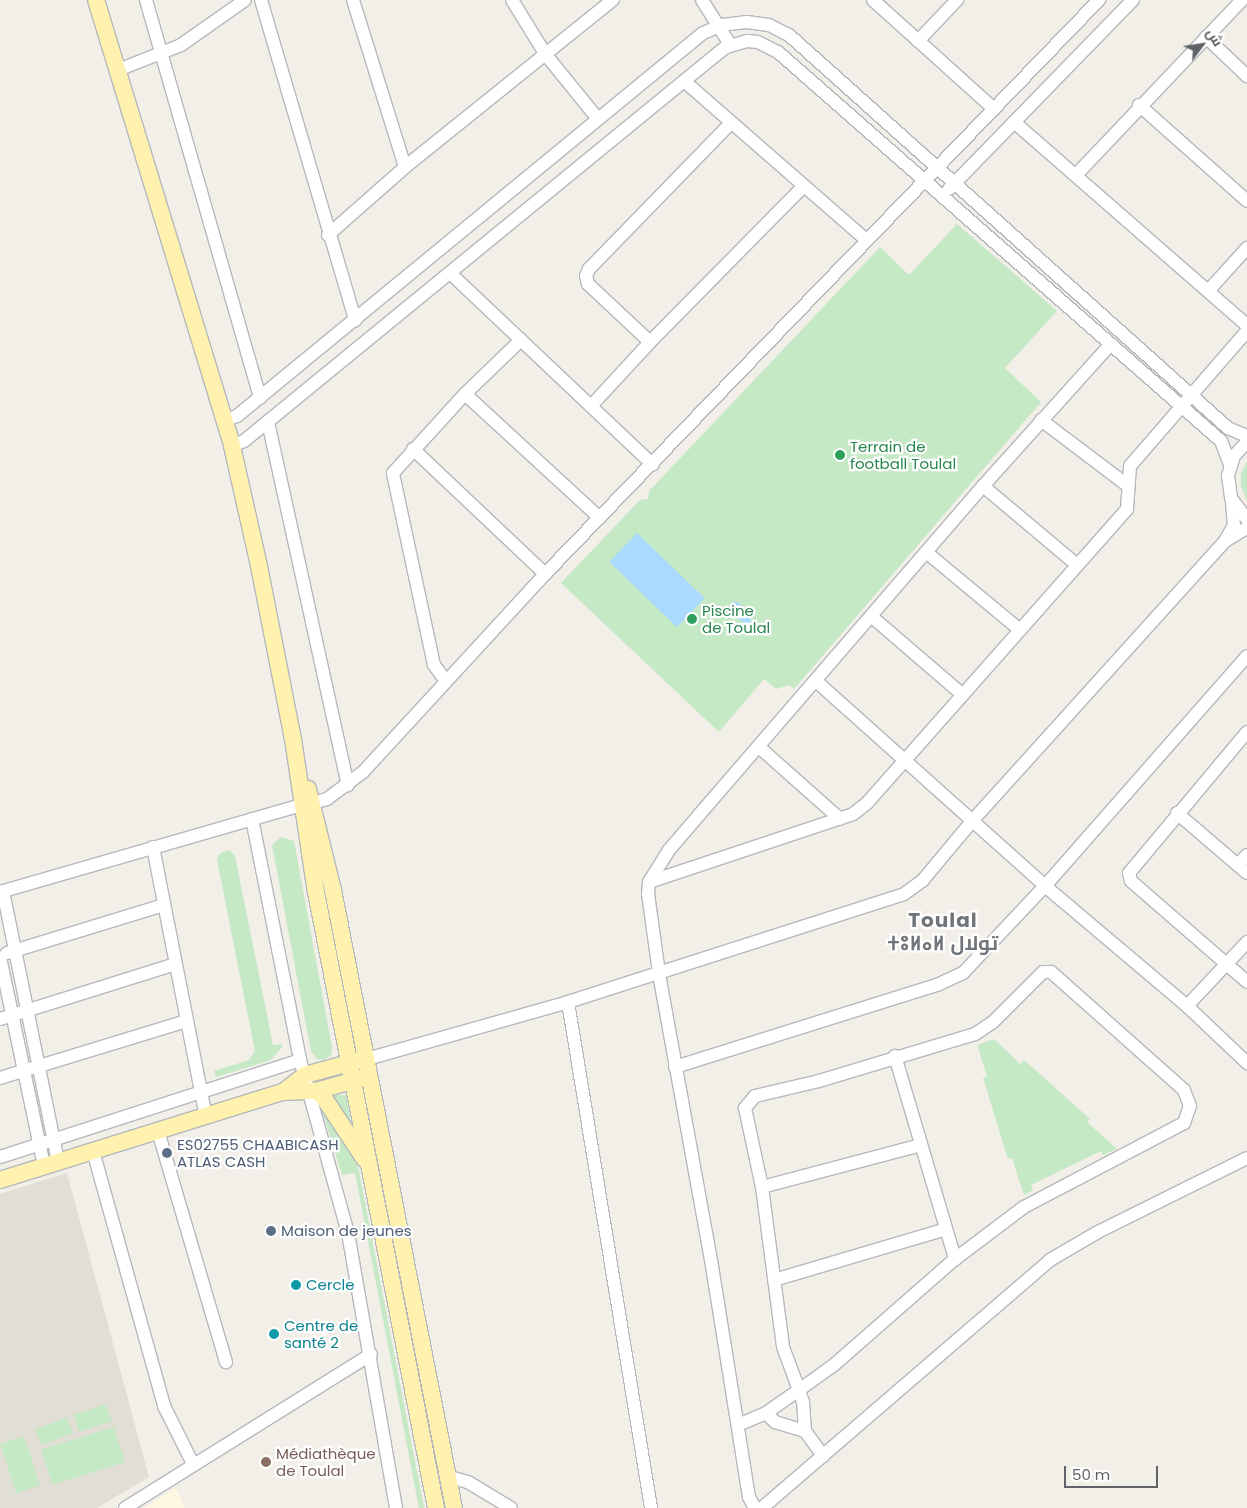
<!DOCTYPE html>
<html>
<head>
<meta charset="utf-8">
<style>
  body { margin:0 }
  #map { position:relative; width:1247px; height:1508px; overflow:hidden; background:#f1efe8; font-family:Poppins,Cairo,"Noto Sans Tifinagh",sans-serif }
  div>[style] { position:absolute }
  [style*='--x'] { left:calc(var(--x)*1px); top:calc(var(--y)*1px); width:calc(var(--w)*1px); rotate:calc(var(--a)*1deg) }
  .commercial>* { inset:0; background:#fef7e0 }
  .education>* { inset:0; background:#e1ded6 }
  .green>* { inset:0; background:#c5e8c5; transform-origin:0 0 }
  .water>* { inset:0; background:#aadaff; transform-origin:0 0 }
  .roads { filter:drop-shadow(1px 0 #b5b8bc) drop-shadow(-1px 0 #b5b8bc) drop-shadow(0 1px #b5b8bc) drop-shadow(0 -1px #b5b8bc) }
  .minor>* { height:12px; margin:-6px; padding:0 6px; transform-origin:6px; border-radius:6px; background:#fff }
  .major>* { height:16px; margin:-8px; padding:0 8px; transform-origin:8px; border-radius:8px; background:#fff2af }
  .dots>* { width:14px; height:14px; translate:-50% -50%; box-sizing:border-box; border:2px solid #fff; border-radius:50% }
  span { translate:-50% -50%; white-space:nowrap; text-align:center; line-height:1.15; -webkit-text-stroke:4.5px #fff; paint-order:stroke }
  .leisure-label { font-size:15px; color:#27864d }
  .left { translate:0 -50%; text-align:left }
  .service-label { font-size:15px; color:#4e5e75 }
  .culture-label { font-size:15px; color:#0d838f }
  .education-label { font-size:15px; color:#785e54 }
  .district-label { font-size:20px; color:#70757a; font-weight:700; letter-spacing:1px }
  .north { position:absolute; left:1177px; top:20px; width:50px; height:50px; -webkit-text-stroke:4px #fff; paint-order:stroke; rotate:59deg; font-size:14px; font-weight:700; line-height:20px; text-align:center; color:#5f6368 }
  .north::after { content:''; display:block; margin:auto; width:18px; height:22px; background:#5f6368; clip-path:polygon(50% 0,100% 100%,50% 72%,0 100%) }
  .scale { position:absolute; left:1064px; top:1466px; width:94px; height:22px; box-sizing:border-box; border:2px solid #5f6368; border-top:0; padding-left:6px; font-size:15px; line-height:18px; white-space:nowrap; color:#5f6368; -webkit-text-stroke:4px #fff; paint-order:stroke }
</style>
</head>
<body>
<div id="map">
  <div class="commercial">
    <div style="clip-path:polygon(176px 1488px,185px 1508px,144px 1508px)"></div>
  </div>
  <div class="education">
    <div style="clip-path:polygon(67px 1173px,149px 1477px,97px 1508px,0 1508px,0 1194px)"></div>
  </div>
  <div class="green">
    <div style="clip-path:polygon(957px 224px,1057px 311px,1005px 368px,1041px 402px,794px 689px,789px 685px,776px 689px,764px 679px,719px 732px,561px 583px,640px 500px,648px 499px,649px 491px,880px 247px,909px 275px)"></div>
    <div style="clip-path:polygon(1247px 461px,1247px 501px,1241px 486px,1241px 474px)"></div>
    <div style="clip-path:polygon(281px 837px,294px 841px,332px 1047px,332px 1054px,324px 1060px,317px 1059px,311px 1051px,272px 845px)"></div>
    <div style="clip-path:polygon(229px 850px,235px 856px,273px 1045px,282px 1044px,282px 1047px,271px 1060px,216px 1077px,214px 1071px,249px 1060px,255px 1051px,217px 860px,220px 853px)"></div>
    <div style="clip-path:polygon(994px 1039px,1020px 1064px,1024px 1060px,1090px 1119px,1087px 1122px,1117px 1149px,1103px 1155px,1101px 1151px,1031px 1185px,1033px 1190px,1024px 1195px,1012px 1158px,1008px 1159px,983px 1078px,987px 1076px,977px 1045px)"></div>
    <div style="clip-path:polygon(328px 1095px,346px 1095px,353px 1133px)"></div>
    <div style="clip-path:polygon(320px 1104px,354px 1156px,359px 1171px,424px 1508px,419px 1508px,355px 1173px,342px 1175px)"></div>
    <div style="left:106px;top:1404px;width:18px;height:34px;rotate:71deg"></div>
    <div style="left:67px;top:1417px;width:17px;height:34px;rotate:69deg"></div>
    <div style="left:114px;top:1427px;width:37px;height:76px;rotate:73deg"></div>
    <div style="left:24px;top:1436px;width:52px;height:25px;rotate:72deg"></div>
  </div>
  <div class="water">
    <div style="left:637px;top:533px;width:94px;height:40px;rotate:44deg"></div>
    <div style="clip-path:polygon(735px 601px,743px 606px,745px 613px,751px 618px,750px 623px,746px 624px,730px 614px,728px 607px)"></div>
  </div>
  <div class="roads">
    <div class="minor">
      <div style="--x:146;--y:0;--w:414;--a:74"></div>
      <div style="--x:261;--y:0;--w:334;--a:73.6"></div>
      <div style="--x:353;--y:0;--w:175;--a:72.7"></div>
      <div style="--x:512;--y:0;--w:65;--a:58.3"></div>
      <div style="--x:546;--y:55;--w:82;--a:50.9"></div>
      <div style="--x:702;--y:0;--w:54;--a:57.8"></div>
      <div style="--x:873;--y:0;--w:161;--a:42"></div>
      <div style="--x:1206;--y:37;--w:57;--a:43.6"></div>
      <div style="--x:918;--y:41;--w:57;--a:-46.4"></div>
      <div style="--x:118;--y:70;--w:68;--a:-21.6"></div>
      <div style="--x:181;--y:45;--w:78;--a:-35.1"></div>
      <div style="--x:684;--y:81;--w:242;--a:41.1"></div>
      <div style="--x:1139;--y:105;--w:144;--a:41.6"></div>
      <div style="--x:1014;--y:122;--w:309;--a:41.1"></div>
      <div style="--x:1076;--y:175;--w:241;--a:-46.5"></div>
      <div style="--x:949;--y:189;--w:264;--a:-45.8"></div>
      <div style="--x:328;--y:235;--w:103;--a:-41.4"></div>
      <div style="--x:405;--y:167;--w:267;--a:-38.8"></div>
      <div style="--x:450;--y:273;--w:279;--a:43.4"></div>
      <div style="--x:1209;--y:290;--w:57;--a:-47.9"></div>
      <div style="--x:650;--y:342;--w:85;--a:-136.9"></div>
      <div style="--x:588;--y:284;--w:8;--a:-104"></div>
      <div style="--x:586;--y:276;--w:8;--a:-67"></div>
      <div style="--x:589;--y:269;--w:202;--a:-45.8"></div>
      <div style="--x:465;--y:394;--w:183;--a:42.6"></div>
      <div style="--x:591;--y:406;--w:87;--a:-47.3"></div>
      <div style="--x:650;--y:342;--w:218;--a:-45.4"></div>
      <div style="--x:1041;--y:420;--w:108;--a:37.1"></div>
      <div style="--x:223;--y:421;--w:15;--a:-20"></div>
      <div style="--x:237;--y:416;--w:603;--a:-39.42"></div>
      <div style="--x:703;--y:33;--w:21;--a:-23"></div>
      <div style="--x:722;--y:25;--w:25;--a:-7"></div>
      <div style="--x:747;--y:22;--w:22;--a:8"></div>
      <div style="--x:769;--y:25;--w:22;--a:27"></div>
      <div style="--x:789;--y:35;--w:589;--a:41.84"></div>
      <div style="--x:1228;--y:428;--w:21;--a:23"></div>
      <div style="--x:268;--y:422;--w:372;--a:77.6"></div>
      <div style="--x:1247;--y:442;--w:19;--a:133"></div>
      <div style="--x:1234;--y:456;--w:21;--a:107"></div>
      <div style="--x:1228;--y:476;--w:22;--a:82"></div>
      <div style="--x:1231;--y:498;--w:26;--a:53"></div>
      <div style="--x:232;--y:446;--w:13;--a:-23"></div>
      <div style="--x:244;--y:441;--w:611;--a:-39.29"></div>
      <div style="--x:717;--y:54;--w:11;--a:-38"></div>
      <div style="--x:726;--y:47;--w:22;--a:-16"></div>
      <div style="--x:747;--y:41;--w:11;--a:5"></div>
      <div style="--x:758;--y:42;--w:22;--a:27"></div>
      <div style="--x:778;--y:52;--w:590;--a:41.29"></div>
      <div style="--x:1221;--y:441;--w:26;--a:69"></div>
      <div style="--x:413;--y:449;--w:182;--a:43.4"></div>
      <div style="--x:983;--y:486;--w:123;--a:40"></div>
      <div style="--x:1232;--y:503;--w:22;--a:85"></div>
      <div style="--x:1234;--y:525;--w:18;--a:119"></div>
      <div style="--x:1225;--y:541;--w:26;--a:-31"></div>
      <div style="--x:926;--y:552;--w:122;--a:39.7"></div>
      <div style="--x:871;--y:616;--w:121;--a:40.7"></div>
      <div style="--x:445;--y:680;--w:19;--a:-126"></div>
      <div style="--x:434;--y:665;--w:196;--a:-102.1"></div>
      <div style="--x:393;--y:473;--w:107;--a:-47.7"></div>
      <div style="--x:465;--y:394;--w:78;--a:-44"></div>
      <div style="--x:816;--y:681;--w:307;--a:41.8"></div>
      <div style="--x:1045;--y:886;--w:186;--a:40.2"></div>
      <div style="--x:1187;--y:1006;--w:83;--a:43.5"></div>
      <div style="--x:1247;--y:732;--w:184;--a:129.9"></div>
      <div style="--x:1129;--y:873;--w:8;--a:76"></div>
      <div style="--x:1131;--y:881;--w:154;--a:41"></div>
      <div style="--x:759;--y:747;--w:108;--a:41.6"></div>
      <div style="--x:312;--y:803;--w:16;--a:-15"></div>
      <div style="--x:327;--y:799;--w:45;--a:-36.9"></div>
      <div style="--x:363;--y:772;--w:269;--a:-47.4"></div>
      <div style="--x:545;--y:574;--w:798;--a:-46.02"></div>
      <div style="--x:1177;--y:813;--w:92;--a:40.6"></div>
      <div style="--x:252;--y:819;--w:246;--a:78.7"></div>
      <div style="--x:300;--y:1060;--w:180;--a:74.5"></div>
      <div style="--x:348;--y:1233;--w:279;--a:80.1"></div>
      <div style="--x:153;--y:847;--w:274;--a:78.9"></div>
      <div style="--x:1238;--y:865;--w:13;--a:-48"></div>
      <div style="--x:649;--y:882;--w:215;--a:-18.4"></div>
      <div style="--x:853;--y:814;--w:18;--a:-38"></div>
      <div style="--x:867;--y:803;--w:392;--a:-48.5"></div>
      <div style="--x:1127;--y:509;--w:43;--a:-86"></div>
      <div style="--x:1130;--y:466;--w:179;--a:-49.1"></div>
      <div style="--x:3;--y:891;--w:277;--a:78.5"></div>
      <div style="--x:0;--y:892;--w:313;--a:-16.1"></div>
      <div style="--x:7;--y:953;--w:164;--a:-17"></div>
      <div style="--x:0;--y:957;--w:214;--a:78.1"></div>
      <div style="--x:568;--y:1002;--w:513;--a:80.68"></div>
      <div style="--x:1187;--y:1006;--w:88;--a:-46.8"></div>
      <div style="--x:0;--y:1019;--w:184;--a:-17.4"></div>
      <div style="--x:895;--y:1056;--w:212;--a:73.5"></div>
      <div style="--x:367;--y:1059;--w:209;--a:-15.8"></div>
      <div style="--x:568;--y:1002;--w:353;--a:-17.8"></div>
      <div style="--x:904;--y:894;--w:24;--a:-36"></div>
      <div style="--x:923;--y:880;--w:78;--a:-50.2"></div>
      <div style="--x:973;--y:820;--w:376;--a:-47.9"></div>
      <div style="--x:675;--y:1067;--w:275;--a:-17.4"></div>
      <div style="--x:937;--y:985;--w:29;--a:-25"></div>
      <div style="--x:963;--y:973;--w:120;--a:-46.7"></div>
      <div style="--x:1045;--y:886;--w:306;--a:-48.7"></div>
      <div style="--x:0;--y:1078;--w:195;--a:-17"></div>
      <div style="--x:158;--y:1131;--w:241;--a:73.6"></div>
      <div style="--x:93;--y:1151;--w:265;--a:74.4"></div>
      <div style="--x:164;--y:1406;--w:65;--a:63.4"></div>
      <div style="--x:0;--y:1157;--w:315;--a:-17.9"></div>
      <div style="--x:762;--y:1187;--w:164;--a:-14.8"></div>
      <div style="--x:774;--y:1280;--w:179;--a:-16.5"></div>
      <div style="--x:766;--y:1413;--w:13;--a:45"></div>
      <div style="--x:775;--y:1422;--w:31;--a:17"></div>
      <div style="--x:738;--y:1425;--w:30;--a:-23"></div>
      <div style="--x:766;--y:1413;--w:40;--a:-34.9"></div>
      <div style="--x:799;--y:1390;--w:44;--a:-35.8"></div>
      <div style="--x:835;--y:1364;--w:159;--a:-41.2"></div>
      <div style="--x:955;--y:1259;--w:86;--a:-37"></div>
      <div style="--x:1024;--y:1207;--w:181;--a:-27.7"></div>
      <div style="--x:1184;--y:1123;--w:18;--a:-71"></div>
      <div style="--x:1190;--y:1106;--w:17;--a:-111"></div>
      <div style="--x:1184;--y:1090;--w:178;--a:-138.4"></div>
      <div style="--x:1051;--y:972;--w:8;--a:180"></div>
      <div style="--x:1043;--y:972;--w:71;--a:135"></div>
      <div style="--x:993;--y:1022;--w:22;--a:146"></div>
      <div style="--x:975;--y:1034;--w:163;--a:163.2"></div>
      <div style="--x:819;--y:1081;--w:66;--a:166.8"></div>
      <div style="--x:755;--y:1096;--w:16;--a:130"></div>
      <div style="--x:745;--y:1108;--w:81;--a:77.9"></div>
      <div style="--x:762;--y:1187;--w:161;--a:82.5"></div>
      <div style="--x:783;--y:1347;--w:46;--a:69.6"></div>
      <div style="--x:799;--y:1390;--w:13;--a:72"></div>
      <div style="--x:803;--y:1402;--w:29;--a:86"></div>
      <div style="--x:805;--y:1431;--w:31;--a:54"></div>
      <div style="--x:450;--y:1477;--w:19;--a:16"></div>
      <div style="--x:468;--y:1482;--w:50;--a:31.2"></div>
      <div style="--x:125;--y:1508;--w:290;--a:-32"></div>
      <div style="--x:755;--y:1508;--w:13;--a:-119"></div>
      <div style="--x:749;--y:1497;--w:240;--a:-99.1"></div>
      <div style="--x:711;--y:1260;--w:292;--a:-100.3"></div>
      <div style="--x:659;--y:973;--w:80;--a:-97.9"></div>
      <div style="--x:648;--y:894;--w:12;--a:-85"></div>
      <div style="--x:649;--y:882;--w:38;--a:-58"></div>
      <div style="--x:669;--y:850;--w:46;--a:-49.4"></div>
      <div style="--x:699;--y:815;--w:435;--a:-49.2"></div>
      <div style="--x:983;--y:486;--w:191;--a:-48"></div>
      <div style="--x:762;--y:1508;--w:380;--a:-40.7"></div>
      <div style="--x:1050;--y:1260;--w:56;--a:-30.3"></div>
      <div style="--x:1098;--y:1232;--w:166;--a:-26.4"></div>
    </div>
    <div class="major">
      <div style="--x:96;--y:0;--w:466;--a:73"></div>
      <div style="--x:232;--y:446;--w:123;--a:77.3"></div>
      <div style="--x:259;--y:566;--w:176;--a:78.9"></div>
      <div style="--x:293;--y:739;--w:155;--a:81.5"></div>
      <div style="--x:316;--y:892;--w:628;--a:78.98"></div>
      <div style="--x:308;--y:789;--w:104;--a:76.1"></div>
      <div style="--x:333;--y:890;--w:630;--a:78.92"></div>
      <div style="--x:316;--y:1091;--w:11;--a:41"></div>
      <div style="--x:324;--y:1098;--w:74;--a:56.5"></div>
      <div style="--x:283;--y:1092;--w:28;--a:-38"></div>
      <div style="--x:305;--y:1075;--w:57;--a:-15.3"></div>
      <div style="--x:0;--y:1180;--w:296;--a:-17.3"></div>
      <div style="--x:283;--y:1092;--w:33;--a:-2"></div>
      <div style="--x:316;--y:1091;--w:48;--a:-15.8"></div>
    </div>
  </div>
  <div class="dots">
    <div style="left:840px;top:455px;background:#2e9e5b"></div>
    <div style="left:692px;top:619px;background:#2e9e5b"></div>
    <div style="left:167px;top:1153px;background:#5c6f8a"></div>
    <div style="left:271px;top:1231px;background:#5c6f8a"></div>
    <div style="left:296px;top:1285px;background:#0f9aa8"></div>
    <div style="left:274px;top:1334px;background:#0f9aa8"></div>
    <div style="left:266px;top:1462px;background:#8d6e63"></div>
  </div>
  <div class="leisure-label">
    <span class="left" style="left:850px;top:455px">Terrain de<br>football Toulal</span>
    <span class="left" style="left:702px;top:619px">Piscine<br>de Toulal</span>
  </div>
  <div class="service-label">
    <span class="left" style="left:177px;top:1153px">ES02755 CHAABICASH<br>ATLAS CASH</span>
    <span class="left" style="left:281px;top:1231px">Maison de jeunes</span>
  </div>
  <div class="culture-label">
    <span class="left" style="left:306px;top:1285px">Cercle</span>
    <span class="left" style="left:284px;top:1334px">Centre de<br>santé 2</span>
  </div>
  <div class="education-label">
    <span class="left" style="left:276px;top:1462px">Médiathèque<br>de Toulal</span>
  </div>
  <div class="district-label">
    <span style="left:943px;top:932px">Toulal<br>ⵜⵓⵍⴰⵍ تولال</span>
  </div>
  <div class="north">ش</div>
  <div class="scale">50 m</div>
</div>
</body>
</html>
